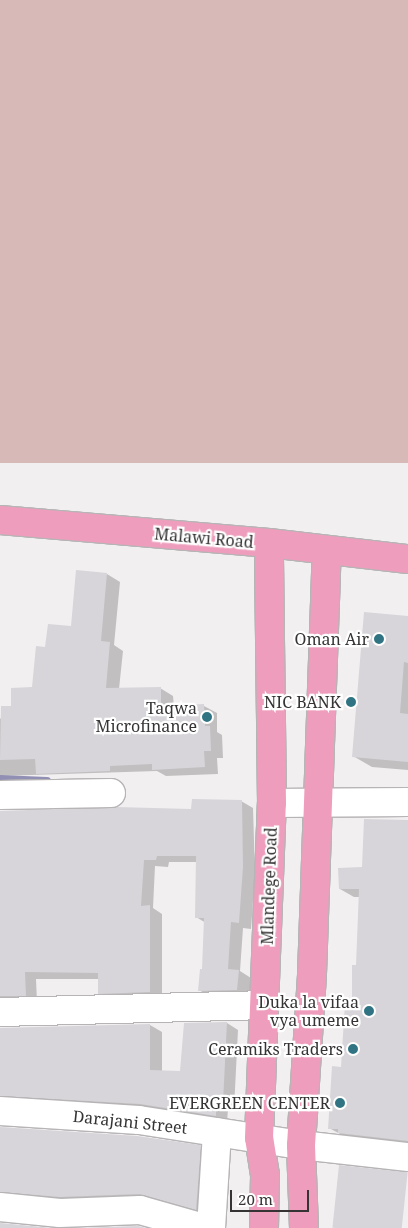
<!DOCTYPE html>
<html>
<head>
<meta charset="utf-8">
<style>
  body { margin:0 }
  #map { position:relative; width:408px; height:1228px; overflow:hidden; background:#f2eff1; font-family:"Noto Serif",serif }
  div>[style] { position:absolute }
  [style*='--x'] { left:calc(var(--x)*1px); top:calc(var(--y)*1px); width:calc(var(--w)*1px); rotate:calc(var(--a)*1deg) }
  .green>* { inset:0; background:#d7bab7; transform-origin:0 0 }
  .shadow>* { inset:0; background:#0003 }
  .stream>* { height:8px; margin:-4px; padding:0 4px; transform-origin:4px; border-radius:4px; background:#918fb3 }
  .building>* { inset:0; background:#d7d5d9; transform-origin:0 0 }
  .roads { filter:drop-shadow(1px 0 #b7b4b6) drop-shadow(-1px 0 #b7b4b6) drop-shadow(0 1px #b7b4b6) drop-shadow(0 -1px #b7b4b6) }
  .minor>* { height:28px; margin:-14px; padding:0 14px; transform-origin:14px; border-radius:14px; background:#fff }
  .primary>* { height:28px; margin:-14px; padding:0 14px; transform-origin:14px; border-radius:14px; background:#ee9ebc }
  .dots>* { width:14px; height:14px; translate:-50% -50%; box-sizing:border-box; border:2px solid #fff; border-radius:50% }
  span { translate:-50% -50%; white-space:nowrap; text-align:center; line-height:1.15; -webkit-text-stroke:4.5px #fff; paint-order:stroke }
  .street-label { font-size:16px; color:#353334 }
  .poi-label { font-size:16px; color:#353334 }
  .right { translate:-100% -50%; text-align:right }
  .scale { position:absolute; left:230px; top:1190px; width:79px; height:22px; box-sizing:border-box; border:2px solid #353334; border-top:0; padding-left:6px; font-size:15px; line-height:18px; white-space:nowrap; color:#353334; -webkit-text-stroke:4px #fff; paint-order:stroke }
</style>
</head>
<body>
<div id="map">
  <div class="green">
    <div style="left:0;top:0;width:408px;height:463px"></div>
  </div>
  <div class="shadow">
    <div style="clip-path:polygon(107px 574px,120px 582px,114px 645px,123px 651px,119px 689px,160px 688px,173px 696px,174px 707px,204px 706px,217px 713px,217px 732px,222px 735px,223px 758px,217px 758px,218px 774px,166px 776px,157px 771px,0 776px,0 719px,33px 689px,46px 648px,72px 628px)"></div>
    <div style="clip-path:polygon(408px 617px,408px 770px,372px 767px,353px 756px)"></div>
    <div style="clip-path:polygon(241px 801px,253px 808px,255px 874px,251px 929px,243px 928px,240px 971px,251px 978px,249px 996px,211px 997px,199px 990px,203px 970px,206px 923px,196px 917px,197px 862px,169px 862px,168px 867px,155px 866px,153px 908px,162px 914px,162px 999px,111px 1000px,99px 993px,99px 979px,36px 979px,37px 1002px,0 1009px,0 812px,192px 810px)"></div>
    <div style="clip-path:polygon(408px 821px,408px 1147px,353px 1141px,329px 1128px,342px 1068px,357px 966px,360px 897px,354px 897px,340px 889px,364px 868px)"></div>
    <div style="clip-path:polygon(227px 1023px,238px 1030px,234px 1109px,228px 1109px,227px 1122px,0 1108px,0 1029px,150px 1025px,162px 1032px,162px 1072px,182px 1073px)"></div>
    <div style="clip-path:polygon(0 1128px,200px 1146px,212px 1153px,208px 1215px,0 1204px)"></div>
  </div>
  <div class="stream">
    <div style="--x:0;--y:779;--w:47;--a:2.4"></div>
  </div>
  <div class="building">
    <div style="clip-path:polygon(76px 570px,107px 573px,101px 641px,110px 642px,106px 688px,161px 687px,161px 706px,204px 704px,205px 726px,210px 726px,211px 751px,204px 751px,205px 767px,152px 770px,152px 764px,110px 766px,110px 771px,36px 774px,35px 759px,0 760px,1px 706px,11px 706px,11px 688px,32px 687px,36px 646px,45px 647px,48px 624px,71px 626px)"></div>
    <div style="clip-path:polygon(364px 612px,408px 616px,408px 663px,404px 662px,400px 713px,408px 714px,408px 762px,352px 757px)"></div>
    <div style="clip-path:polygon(192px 799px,242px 800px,243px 867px,239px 923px,231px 922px,228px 969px,239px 970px,237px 990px,198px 991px,200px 969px,202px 969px,204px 918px,195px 918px,196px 856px,157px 856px,156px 860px,144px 860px,141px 906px,150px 905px,150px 992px,98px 994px,98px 973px,25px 972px,26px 996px,0 996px,0 811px,116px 807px,191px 809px)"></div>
    <div style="clip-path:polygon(364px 819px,408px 820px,408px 1141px,338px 1133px,338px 1129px,328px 1129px,332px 1066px,341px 1067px,345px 1003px,352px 1003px,352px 965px,356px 965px,359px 889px,339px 889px,338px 868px,362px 867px)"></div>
    <div style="clip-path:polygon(227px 1022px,223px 1103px,216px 1103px,216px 1116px,140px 1104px,0 1096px,0 1028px,150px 1024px,150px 1070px,180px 1071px,184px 1023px)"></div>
    <div style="clip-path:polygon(0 1127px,137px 1136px,201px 1145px,196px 1210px,140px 1194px,60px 1197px,0 1192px)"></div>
    <div style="left:339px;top:1165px;width:69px;height:63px;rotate:6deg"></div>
    <div style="clip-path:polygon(0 1223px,53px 1228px,0 1228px)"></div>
    <div style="clip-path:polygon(138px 1226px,146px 1228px,77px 1228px)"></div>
  </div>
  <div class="roads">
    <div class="minor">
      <div style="--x:0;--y:795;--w:111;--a:-1"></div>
      <div style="--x:272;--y:803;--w:136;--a:-0.4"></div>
      <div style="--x:0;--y:1012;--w:265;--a:-1.5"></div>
      <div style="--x:0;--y:1111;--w:139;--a:3.7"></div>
      <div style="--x:139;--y:1120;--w:164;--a:8.8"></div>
      <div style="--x:301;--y:1145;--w:108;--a:6.4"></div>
      <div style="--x:0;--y:1207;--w:60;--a:5.7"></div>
      <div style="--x:60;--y:1213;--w:80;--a:-2.1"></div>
      <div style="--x:140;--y:1210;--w:66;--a:15.7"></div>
      <div style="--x:211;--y:1228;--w:96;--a:-86.4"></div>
    </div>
    <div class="primary">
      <div style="--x:0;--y:520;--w:270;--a:4.9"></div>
      <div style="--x:269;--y:543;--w:140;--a:6.6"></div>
      <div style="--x:264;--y:1228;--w:53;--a:-88.9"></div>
      <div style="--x:265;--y:1175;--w:37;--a:-99"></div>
      <div style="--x:259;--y:1138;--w:335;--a:-87.8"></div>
      <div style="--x:272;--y:803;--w:260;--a:-90.7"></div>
      <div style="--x:304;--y:1228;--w:83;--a:-92.1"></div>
      <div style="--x:301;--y:1145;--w:171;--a:-86.3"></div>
      <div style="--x:312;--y:974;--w:424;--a:-88"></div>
    </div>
  </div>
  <div class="dots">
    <div style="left:379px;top:639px;background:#307483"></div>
    <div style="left:351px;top:702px;background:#307483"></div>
    <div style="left:207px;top:717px;background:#307483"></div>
    <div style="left:369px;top:1011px;background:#307483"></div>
    <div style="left:353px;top:1049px;background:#307483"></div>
    <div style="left:340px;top:1103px;background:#307483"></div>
  </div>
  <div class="street-label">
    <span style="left:204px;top:538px;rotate:5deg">Malawi Road</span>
    <span style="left:269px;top:886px;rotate:-88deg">Mlandege Road</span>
    <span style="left:130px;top:1122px;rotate:6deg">Darajani Street</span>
  </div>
  <div class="poi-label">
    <span class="right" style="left:369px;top:639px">Oman Air</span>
    <span class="right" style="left:341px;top:702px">NIC BANK</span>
    <span class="right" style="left:197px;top:717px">Taqwa<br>Microfinance</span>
    <span class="right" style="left:359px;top:1011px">Duka la vifaa<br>vya umeme</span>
    <span class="right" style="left:343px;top:1049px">Ceramiks Traders</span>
    <span class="right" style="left:330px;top:1103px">EVERGREEN CENTER</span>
  </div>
  <div class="scale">20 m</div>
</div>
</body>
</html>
